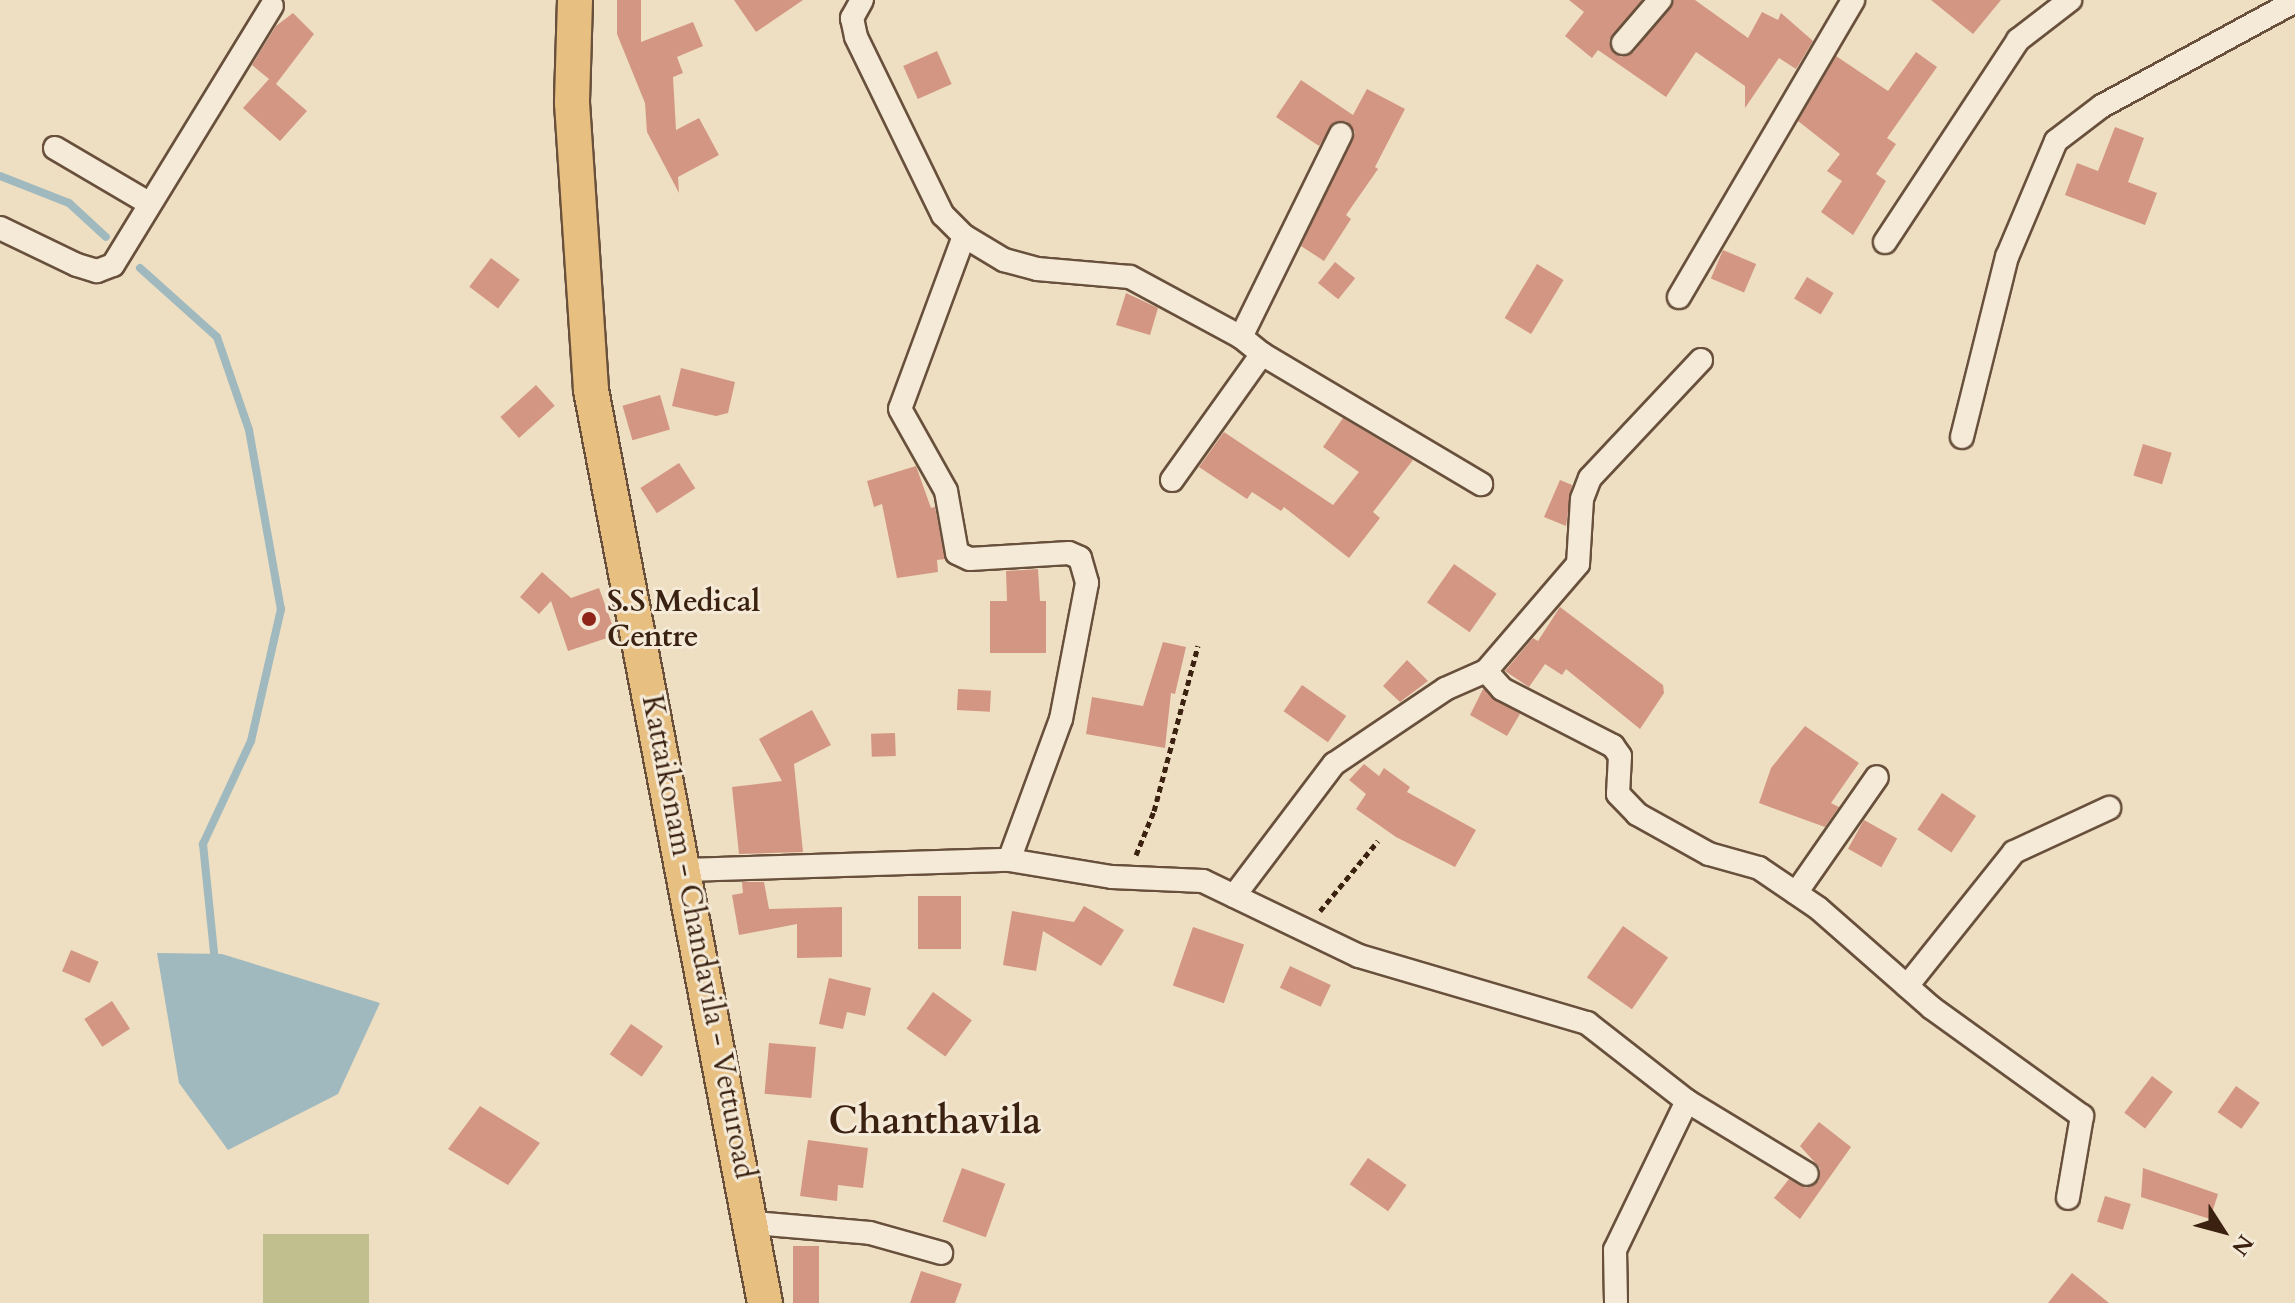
<!DOCTYPE html>
<html>
<head>
<meta charset="utf-8">
<style>
  body { margin:0 }
  #map { position:relative; width:2295px; height:1303px; overflow:hidden; background:#eedec2; font-family:Cardo,serif }
  div>[style] { position:absolute }
  [style*='--x'] { left:calc(var(--x)*1px); top:calc(var(--y)*1px); width:calc(var(--w)*1px); rotate:calc(var(--a)*1deg) }
  .green>* { inset:0; background:#c1bf8e; transform-origin:0 0 }
  .water>* { inset:0; background:#9fb9be }
  .stream>* { height:8px; margin:-4px; padding:0 4px; transform-origin:4px; border-radius:4px; background:#9fb9be }
  .building>* { inset:0; background:#d39683; transform-origin:0 0 }
  .path>* { height:5px; margin-top:-2.5px; transform-origin:0; background:repeating-linear-gradient(90deg,#3b2110 0 6px,transparent 0 10px) }
  .roads { filter:drop-shadow(2px 0 #68503c) drop-shadow(-2px 0 #68503c) drop-shadow(0 2px #68503c) drop-shadow(0 -2px #68503c) }
  .street>* { height:22px; margin:-11px; padding:0 11px; transform-origin:11px; border-radius:11px; background:#f4ead7 }
  .primary>* { height:34px; margin:-17px; padding:0 17px; transform-origin:17px; border-radius:17px; background:#e7bf81 }
  .dots>* { width:22px; height:22px; translate:-50% -50%; box-sizing:border-box; border:4px solid #f4ead7; border-radius:50% }
  span { translate:-50% -50%; white-space:nowrap; text-align:center; line-height:1.15; -webkit-text-stroke:6px #f4ead7; paint-order:stroke }
  .poi-label { font-size:30px; color:#3b2110; font-weight:700 }
  .left { translate:0 -50%; text-align:left }
  .street-label { font-size:30px; color:#3b2110 }
  .district-label { font-size:38px; color:#3b2110; font-weight:700 }
  .north { position:absolute; left:2183px; top:1191px; width:80px; height:80px; -webkit-text-stroke:6px #f4ead7; paint-order:stroke; rotate:126deg; font-size:22px; font-weight:700; line-height:32px; text-align:center; color:#3b2110 }
  .north::after { content:''; display:block; margin:auto; width:28px; height:36px; background:#3b2110; clip-path:polygon(50% 0,100% 100%,50% 72%,0 100%) }
</style>
</head>
<body>
<div id="map">
  <div class="green">
    <div style="left:263px;top:1234px;width:106px;height:69px"></div>
  </div>
  <div class="water">
    <div style="clip-path:polygon(157px 953px,222px 954px,380px 1003px,338px 1094px,228px 1150px,179px 1083px)"></div>
  </div>
  <div class="stream">
    <div style="--x:0;--y:176;--w:74;--a:21.4"></div>
    <div style="--x:69;--y:203;--w:50;--a:42.6"></div>
    <div style="--x:140;--y:268;--w:103;--a:41.9"></div>
    <div style="--x:217;--y:337;--w:98;--a:71"></div>
    <div style="--x:249;--y:430;--w:182;--a:79.9"></div>
    <div style="--x:281;--y:609;--w:135;--a:102.8"></div>
    <div style="--x:251;--y:741;--w:114;--a:115"></div>
    <div style="--x:203;--y:844;--w:119;--a:84.2"></div>
  </div>
  <div class="building">
    <div style="clip-path:polygon(617px 0,641px 0,641px 42px,693px 22px,703px 46px,677px 57px,683px 73px,673px 77px,676px 130px,699px 118px,719px 155px,678px 177px,679px 193px,647px 132px,645px 103px,617px 34px)"></div>
    <div style="clip-path:polygon(734px 0,803px 0,756px 32px)"></div>
    <div style="clip-path:polygon(1569px 0,1642px 0,1609px 40px,1613px 53px,1621px 57px,1634px 52px,1674px 0,1695px 0,1748px 38px,1762px 12px,1778px 20px,1781px 13px,1813px 41px,1796px 69px,1779px 58px,1745px 108px,1745px 86px,1696px 52px,1666px 97px,1598px 50px,1592px 58px,1565px 36px,1584px 12px)"></div>
    <div style="clip-path:polygon(1931px 0,2001px 0,1973px 34px)"></div>
    <div style="clip-path:polygon(293px 13px,314px 34px,276px 84px,307px 111px,280px 141px,243px 108px,269px 79px,252px 65px,276px 26px)"></div>
    <div style="left:937px;top:51px;width:36px;height:37px;rotate:66deg"></div>
    <div style="clip-path:polygon(1916px 52px,1937px 67px,1887px 138px,1896px 144px,1876px 174px,1886px 181px,1853px 235px,1821px 212px,1842px 181px,1827px 171px,1840px 154px,1798px 121px,1836px 56px,1888px 91px)"></div>
    <div style="clip-path:polygon(1301px 80px,1353px 115px,1367px 89px,1405px 109px,1375px 167px,1378px 169px,1346px 215px,1351px 219px,1324px 261px,1301px 246px,1355px 132px,1346px 121px,1334px 122px,1319px 146px,1276px 117px)"></div>
    <div style="clip-path:polygon(2115px 127px,2144px 138px,2128px 182px,2157px 193px,2145px 225px,2065px 195px,2077px 163px,2098px 171px)"></div>
    <div style="left:1723px;top:250px;width:36px;height:31px;rotate:23deg"></div>
    <div style="left:491px;top:258px;width:36px;height:36px;rotate:37deg"></div>
    <div style="left:1335px;top:262px;width:26px;height:27px;rotate:39deg"></div>
    <div style="left:1537px;top:264px;width:31px;height:63px;rotate:31deg"></div>
    <div style="left:1807px;top:277px;width:31px;height:25px;rotate:31deg"></div>
    <div style="clip-path:polygon(1126px 293px,1158px 308px,1150px 335px,1116px 325px)"></div>
    <div style="clip-path:polygon(681px 368px,735px 382px,728px 413px,716px 416px,672px 406px)"></div>
    <div style="left:536px;top:385px;width:28px;height:48px;rotate:48deg"></div>
    <div style="left:660px;top:395px;width:36px;height:39px;rotate:74deg"></div>
    <div style="clip-path:polygon(1343px 418px,1413px 460px,1373px 512px,1380px 518px,1349px 558px,1284px 507px,1281px 511px,1252px 492px,1247px 499px,1199px 467px,1224px 432px,1333px 505px,1359px 472px,1323px 447px)"></div>
    <div style="left:2143px;top:444px;width:30px;height:33px;rotate:17deg"></div>
    <div style="left:679px;top:463px;width:30px;height:46px;rotate:57deg"></div>
    <div style="clip-path:polygon(916px 466px,931px 508px,935px 507px,945px 559px,937px 560px,938px 572px,897px 578px,882px 504px,874px 507px,867px 481px)"></div>
    <div style="clip-path:polygon(1560px 480px,1572px 485px,1566px 526px,1544px 517px)"></div>
    <div style="left:1454px;top:564px;width:52px;height:47px;rotate:35deg"></div>
    <div style="clip-path:polygon(1038px 569px,1040px 601px,1046px 601px,1046px 653px,990px 653px,990px 601px,1007px 601px,1006px 571px)"></div>
    <div style="clip-path:polygon(542px 572px,571px 598px,599px 588px,616px 635px,568px 651px,551px 601px,539px 614px,520px 597px)"></div>
    <div style="clip-path:polygon(1560px 607px,1663px 685px,1664px 693px,1640px 729px,1566px 669px,1562px 675px,1545px 664px,1529px 687px,1505px 671px,1533px 638px,1538px 641px)"></div>
    <div style="clip-path:polygon(1163px 642px,1186px 647px,1175px 694px,1171px 693px,1165px 748px,1086px 734px,1092px 697px,1143px 706px)"></div>
    <div style="clip-path:polygon(1407px 660px,1428px 681px,1400px 702px,1383px 686px)"></div>
    <div style="left:1302px;top:685px;width:54px;height:32px;rotate:35deg"></div>
    <div style="left:958px;top:689px;width:33px;height:21px;rotate:3deg"></div>
    <div style="clip-path:polygon(1483px 689px,1520px 714px,1507px 736px,1470px 715px)"></div>
    <div style="clip-path:polygon(812px 710px,831px 745px,794px 764px,803px 852px,739px 854px,732px 787px,782px 781px,759px 739px)"></div>
    <div style="clip-path:polygon(1805px 726px,1859px 763px,1831px 803px,1839px 807px,1825px 827px,1759px 803px,1771px 768px)"></div>
    <div style="left:895px;top:733px;width:23px;height:24px;rotate:88deg"></div>
    <div style="clip-path:polygon(1364px 764px,1379px 776px,1384px 768px,1410px 787px,1407px 792px,1476px 830px,1455px 867px,1396px 837px,1356px 809px,1366px 794px,1349px 780px)"></div>
    <div style="left:1942px;top:793px;width:41px;height:44px;rotate:34deg"></div>
    <div style="left:1864px;top:820px;width:38px;height:33px;rotate:29deg"></div>
    <div style="clip-path:polygon(742px 882px,764px 882px,769px 909px,842px 907px,842px 957px,797px 958px,797px 924px,739px 935px,732px 895px,743px 893px)"></div>
    <div style="left:918px;top:896px;width:43px;height:53px"></div>
    <div style="clip-path:polygon(1084px 906px,1124px 930px,1101px 966px,1043px 931px,1036px 971px,1003px 965px,1012px 911px,1074px 922px)"></div>
    <div style="left:1623px;top:926px;width:55px;height:63px;rotate:35deg"></div>
    <div style="left:1193px;top:927px;width:54px;height:62px;rotate:19deg"></div>
    <div style="left:71px;top:950px;width:30px;height:23px;rotate:23deg"></div>
    <div style="left:1290px;top:966px;width:45px;height:24px;rotate:25deg"></div>
    <div style="clip-path:polygon(829px 978px,871px 988px,865px 1016px,847px 1012px,843px 1029px,819px 1024px)"></div>
    <div style="left:933px;top:992px;width:48px;height:45px;rotate:36deg"></div>
    <div style="left:112px;top:1001px;width:33px;height:33px;rotate:57deg"></div>
    <div style="left:631px;top:1024px;width:39px;height:37px;rotate:35deg"></div>
    <div style="left:769px;top:1043px;width:47px;height:51px;rotate:5deg"></div>
    <div style="left:2152px;top:1076px;width:26px;height:46px;rotate:37deg"></div>
    <div style="left:2236px;top:1086px;width:29px;height:32px;rotate:35deg"></div>
    <div style="clip-path:polygon(480px 1106px,540px 1143px,508px 1185px,448px 1149px)"></div>
    <div style="clip-path:polygon(1819px 1122px,1851px 1147px,1800px 1219px,1774px 1198px,1789px 1179px,1806px 1188px,1819px 1181px,1820px 1168px,1800px 1146px)"></div>
    <div style="clip-path:polygon(808px 1140px,868px 1148px,863px 1188px,838px 1185px,837px 1201px,800px 1196px)"></div>
    <div style="left:1368px;top:1158px;width:47px;height:32px;rotate:35deg"></div>
    <div style="left:962px;top:1168px;width:46px;height:57px;rotate:20deg"></div>
    <div style="clip-path:polygon(2143px 1168px,2218px 1194px,2210px 1219px,2141px 1197px)"></div>
    <div style="left:2105px;top:1196px;width:27px;height:27px;rotate:17deg"></div>
    <div style="left:793px;top:1246px;width:26px;height:57px"></div>
    <div style="clip-path:polygon(921px 1271px,962px 1284px,955px 1303px,910px 1303px)"></div>
    <div style="clip-path:polygon(2072px 1273px,2109px 1303px,2048px 1303px)"></div>
  </div>
  <div class="path">
    <div style="--x:1136;--y:855;--w:48;--a:-67.8"></div>
    <div style="--x:1154;--y:811;--w:171;--a:-75.1"></div>
    <div style="--x:1320;--y:911;--w:91;--a:-50.4"></div>
  </div>
  <div class="roads">
    <div class="street">
      <div style="--x:862;--y:0;--w:21;--a:119"></div>
      <div style="--x:852;--y:18;--w:19;--a:78"></div>
      <div style="--x:856;--y:37;--w:198;--a:64"></div>
      <div style="--x:943;--y:215;--w:30;--a:45"></div>
      <div style="--x:964;--y:236;--w:47;--a:31"></div>
      <div style="--x:1004;--y:260;--w:34;--a:15"></div>
      <div style="--x:1037;--y:269;--w:93;--a:4.9"></div>
      <div style="--x:1130;--y:277;--w:126;--a:28.4"></div>
      <div style="--x:1623;--y:43;--w:57;--a:-49.3"></div>
      <div style="--x:55;--y:148;--w:110;--a:30.5"></div>
      <div style="--x:0;--y:228;--w:85;--a:25.7"></div>
      <div style="--x:77;--y:265;--w:21;--a:17"></div>
      <div style="--x:97;--y:271;--w:17;--a:-21"></div>
      <div style="--x:113;--y:265;--w:304;--a:-58.5"></div>
      <div style="--x:964;--y:236;--w:184;--a:110.3"></div>
      <div style="--x:900;--y:409;--w:94;--a:60.7"></div>
      <div style="--x:946;--y:491;--w:63;--a:79.9"></div>
      <div style="--x:957;--y:553;--w:14;--a:25"></div>
      <div style="--x:970;--y:559;--w:99;--a:-3.5"></div>
      <div style="--x:1069;--y:553;--w:12;--a:24"></div>
      <div style="--x:1080;--y:558;--w:26;--a:74"></div>
      <div style="--x:1087;--y:583;--w:138;--a:100.8"></div>
      <div style="--x:1061;--y:719;--w:150;--a:110.2"></div>
      <div style="--x:1885;--y:242;--w:242;--a:-56.6"></div>
      <div style="--x:2018;--y:40;--w:66;--a:-37.6"></div>
      <div style="--x:1679;--y:297;--w:344;--a:-59.6"></div>
      <div style="--x:1262;--y:354;--w:255;--a:30.7"></div>
      <div style="--x:1701;--y:360;--w:162;--a:133.2"></div>
      <div style="--x:1590;--y:478;--w:22;--a:111"></div>
      <div style="--x:1582;--y:499;--w:65;--a:93.5"></div>
      <div style="--x:1578;--y:564;--w:141;--a:130.7"></div>
      <div style="--x:1486;--y:671;--w:24;--a:48"></div>
      <div style="--x:1502;--y:689;--w:125;--a:27.2"></div>
      <div style="--x:1613;--y:746;--w:12;--a:55"></div>
      <div style="--x:1620;--y:756;--w:38;--a:93"></div>
      <div style="--x:1618;--y:794;--w:28;--a:46"></div>
      <div style="--x:1637;--y:814;--w:82;--a:29.1"></div>
      <div style="--x:1709;--y:854;--w:52;--a:15.6"></div>
      <div style="--x:1759;--y:868;--w:71;--a:34.1"></div>
      <div style="--x:1818;--y:908;--w:152;--a:41.3"></div>
      <div style="--x:1932;--y:1008;--w:185;--a:35.8"></div>
      <div style="--x:2082;--y:1116;--w:83;--a:99.7"></div>
      <div style="--x:1962;--y:437;--w:186;--a:-76"></div>
      <div style="--x:2007;--y:257;--w:126;--a:-67.1"></div>
      <div style="--x:2056;--y:141;--w:58;--a:-37.3"></div>
      <div style="--x:2102;--y:106;--w:220;--a:-28.5"></div>
      <div style="--x:1172;--y:480;--w:155;--a:-54.5"></div>
      <div style="--x:1262;--y:354;--w:27;--a:-141"></div>
      <div style="--x:1241;--y:337;--w:226;--a:-63.8"></div>
      <div style="--x:686;--y:870;--w:323;--a:-1.8"></div>
      <div style="--x:1009;--y:860;--w:104;--a:9.4"></div>
      <div style="--x:1112;--y:877;--w:91;--a:2.5"></div>
      <div style="--x:1203;--y:881;--w:173;--a:25.7"></div>
      <div style="--x:1359;--y:956;--w:238;--a:16.4"></div>
      <div style="--x:1587;--y:1023;--w:127;--a:38"></div>
      <div style="--x:1687;--y:1101;--w:165;--a:115.8"></div>
      <div style="--x:1615;--y:1250;--w:53;--a:88.9"></div>
      <div style="--x:1796;--y:893;--w:141;--a:-55.1"></div>
      <div style="--x:1234;--y:896;--w:166;--a:-52.9"></div>
      <div style="--x:1334;--y:764;--w:134;--a:-34"></div>
      <div style="--x:1445;--y:689;--w:45;--a:-23.7"></div>
      <div style="--x:1907;--y:986;--w:171;--a:-51.4"></div>
      <div style="--x:2014;--y:852;--w:105;--a:-24.9"></div>
      <div style="--x:1687;--y:1101;--w:140;--a:31.3"></div>
      <div style="--x:754;--y:1223;--w:116;--a:4.9"></div>
      <div style="--x:870;--y:1233;--w:74;--a:15.7"></div>
    </div>
    <div class="primary">
      <div style="--x:575;--y:0;--w:103;--a:91.7"></div>
      <div style="--x:572;--y:103;--w:288;--a:86.2"></div>
      <div style="--x:591;--y:390;--w:929;--a:79.21"></div>
    </div>
  </div>
  <div class="dots">
    <div style="left:589px;top:619px;background:#8f2418"></div>
  </div>
  <div class="poi-label">
    <span class="left" style="left:607px;top:619px">S.S Medical<br>Centre</span>
  </div>
  <div class="street-label">
    <span style="left:698px;top:937px;rotate:79deg">Kattaikonam - Chandavila - Vetturoad</span>
  </div>
  <div class="district-label">
    <span style="left:935px;top:1122px">Chanthavila</span>
  </div>
  <div class="north">N</div>
</div>
</body>
</html>
